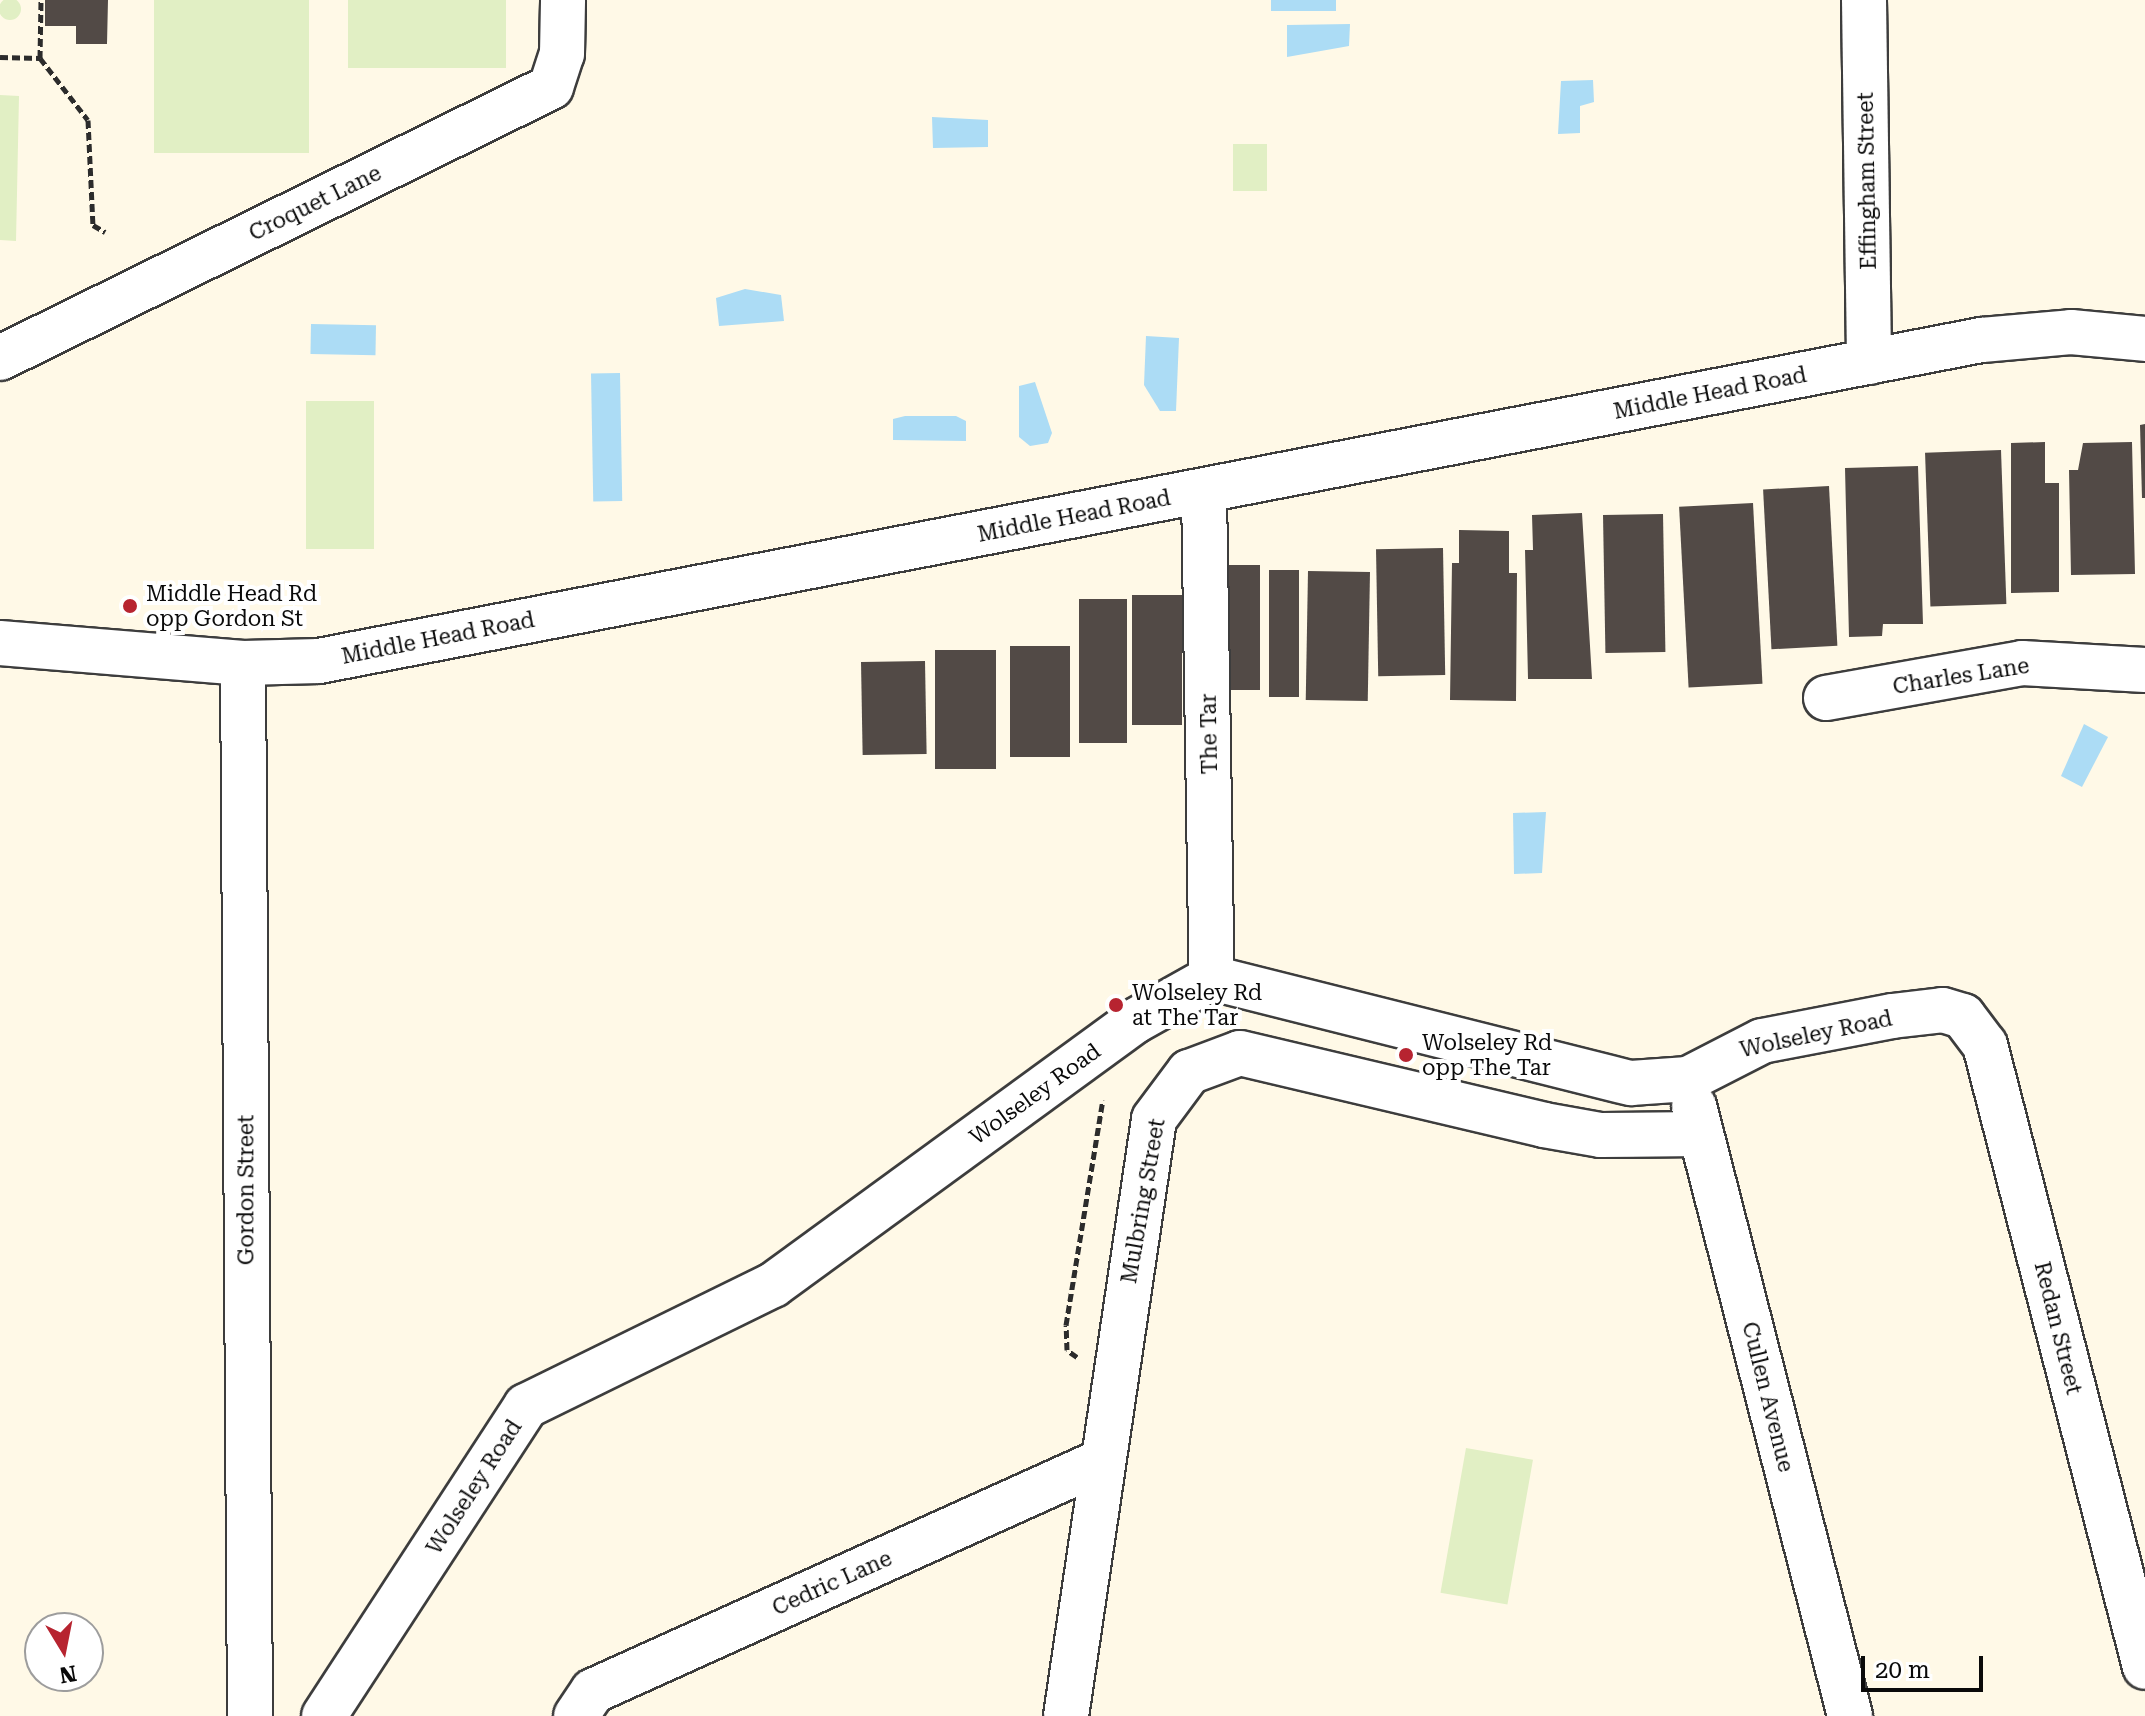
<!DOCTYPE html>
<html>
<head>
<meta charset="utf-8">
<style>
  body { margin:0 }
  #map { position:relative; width:2145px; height:1716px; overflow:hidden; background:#fff9e7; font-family:"Roboto Serif",serif }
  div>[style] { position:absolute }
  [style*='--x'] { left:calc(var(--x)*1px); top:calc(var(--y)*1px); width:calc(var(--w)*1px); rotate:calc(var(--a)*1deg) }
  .pitch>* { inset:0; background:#e1efc4; transform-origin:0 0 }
  .round { border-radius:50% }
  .water>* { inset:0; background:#acdcf5; transform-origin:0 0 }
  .building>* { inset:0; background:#524a46; transform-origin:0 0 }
  .path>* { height:5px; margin-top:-2.5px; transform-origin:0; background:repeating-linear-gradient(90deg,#2c2c2c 0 8px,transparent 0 12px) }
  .roads { filter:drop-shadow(2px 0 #3d3d3d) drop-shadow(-2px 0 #3d3d3d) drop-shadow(0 2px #3d3d3d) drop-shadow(0 -2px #3d3d3d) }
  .minor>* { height:44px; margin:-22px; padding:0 22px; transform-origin:22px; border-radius:22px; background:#fff }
  .dots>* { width:22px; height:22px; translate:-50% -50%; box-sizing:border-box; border:4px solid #fff; border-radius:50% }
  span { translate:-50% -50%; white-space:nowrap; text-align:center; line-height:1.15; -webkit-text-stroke:8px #fff; paint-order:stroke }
  .street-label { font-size:22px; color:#0a0a0a }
  .poi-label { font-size:22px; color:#0a0a0a }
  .left { translate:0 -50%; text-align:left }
  .north { position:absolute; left:24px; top:1612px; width:80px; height:80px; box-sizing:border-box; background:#fff; border:2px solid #9d9d9d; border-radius:50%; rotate:170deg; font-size:22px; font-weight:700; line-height:32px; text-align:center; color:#0a0a0a }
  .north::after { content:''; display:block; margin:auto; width:28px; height:36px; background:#b72430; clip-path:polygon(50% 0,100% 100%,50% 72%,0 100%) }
  .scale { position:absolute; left:1861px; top:1656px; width:122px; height:36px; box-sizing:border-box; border:4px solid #0a0a0a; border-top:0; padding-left:10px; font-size:24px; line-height:28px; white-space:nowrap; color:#0a0a0a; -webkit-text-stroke:6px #fff; paint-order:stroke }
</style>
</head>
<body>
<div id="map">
  <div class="pitch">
    <div class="round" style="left:-1px;top:-2px;width:22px;height:22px"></div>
    <div style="left:154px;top:0;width:155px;height:153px"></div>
    <div style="left:348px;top:0;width:158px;height:68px"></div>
    <div style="clip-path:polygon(0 95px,19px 96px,16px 241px,0 240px)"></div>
    <div style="left:1267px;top:144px;width:47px;height:34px;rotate:90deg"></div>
    <div style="left:306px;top:401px;width:68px;height:148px"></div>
    <div style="left:1466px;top:1448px;width:68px;height:147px;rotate:10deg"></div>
  </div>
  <div class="water">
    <div style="left:1271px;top:0;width:65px;height:11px"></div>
    <div style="clip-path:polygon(1350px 24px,1349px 46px,1287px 57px,1287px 25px)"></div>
    <div style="clip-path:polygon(1593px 80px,1594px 102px,1580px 106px,1580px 133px,1558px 134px,1561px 81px)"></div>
    <div style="clip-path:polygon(932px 117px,988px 120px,988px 147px,933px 148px)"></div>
    <div style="clip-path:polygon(745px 289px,781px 295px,784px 321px,719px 326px,716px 298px)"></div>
    <div style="left:311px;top:324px;width:65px;height:30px;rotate:1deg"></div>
    <div style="clip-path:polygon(1146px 336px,1179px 338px,1176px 411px,1160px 411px,1144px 385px)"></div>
    <div style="left:620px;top:373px;width:128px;height:29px;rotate:89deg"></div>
    <div style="clip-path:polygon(1035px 382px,1052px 433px,1048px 443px,1030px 446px,1019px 437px,1019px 386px)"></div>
    <div style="clip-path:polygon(905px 416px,956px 416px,966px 421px,966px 441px,893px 440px,893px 419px)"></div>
    <div style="clip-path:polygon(2084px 724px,2108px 737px,2082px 787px,2061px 776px)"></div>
    <div style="clip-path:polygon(1546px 812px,1542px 873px,1514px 874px,1513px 813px)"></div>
  </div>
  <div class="building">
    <div style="clip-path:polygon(45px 0,108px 0,107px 44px,76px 44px,76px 26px,45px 26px)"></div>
    <div style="clip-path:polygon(2145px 424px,2145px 498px,2142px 498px,2140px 425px)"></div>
    <div style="clip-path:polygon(2045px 442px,2045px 483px,2059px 483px,2059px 592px,2011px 593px,2011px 443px)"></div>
    <div style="clip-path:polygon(2132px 442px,2135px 574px,2071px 575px,2069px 470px,2078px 470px,2083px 443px)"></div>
    <div style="left:2001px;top:450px;width:154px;height:76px;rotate:88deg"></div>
    <div style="clip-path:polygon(1918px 466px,1923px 624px,1883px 624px,1882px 636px,1849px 637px,1845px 468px)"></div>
    <div style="left:1829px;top:486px;width:160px;height:66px;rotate:87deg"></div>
    <div style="left:1753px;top:503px;width:181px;height:74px;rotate:87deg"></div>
    <div style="clip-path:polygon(1582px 513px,1592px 679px,1528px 679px,1525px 550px,1533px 550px,1532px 515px)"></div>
    <div style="left:1663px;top:514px;width:138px;height:60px;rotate:89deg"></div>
    <div style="clip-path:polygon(1459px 530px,1509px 531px,1509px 573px,1517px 573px,1516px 701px,1450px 700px,1452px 563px,1459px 563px)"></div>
    <div style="left:1443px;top:548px;width:127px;height:67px;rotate:89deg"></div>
    <div style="left:1225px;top:565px;width:35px;height:125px"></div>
    <div style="left:1299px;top:570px;width:127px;height:30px;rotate:90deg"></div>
    <div style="left:1308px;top:571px;width:62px;height:129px;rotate:1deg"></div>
    <div style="left:1132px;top:595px;width:50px;height:130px"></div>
    <div style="left:1079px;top:599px;width:48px;height:144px"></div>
    <div style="left:1010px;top:646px;width:60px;height:111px"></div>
    <div style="left:935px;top:650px;width:61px;height:119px"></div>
    <div style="left:925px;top:661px;width:93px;height:64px;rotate:89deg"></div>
  </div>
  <div class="path">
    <div style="--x:0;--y:57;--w:40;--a:1.4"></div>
    <div style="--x:40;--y:58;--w:58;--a:-89"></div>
    <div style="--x:40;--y:58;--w:78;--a:52.3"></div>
    <div style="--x:88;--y:120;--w:105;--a:87.3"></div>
    <div style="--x:93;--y:225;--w:14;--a:30"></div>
    <div style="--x:1077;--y:1357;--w:12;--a:-145"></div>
    <div style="--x:1067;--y:1350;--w:25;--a:-92"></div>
    <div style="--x:1066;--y:1325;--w:228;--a:-80.7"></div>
  </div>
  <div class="roads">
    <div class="minor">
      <div style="--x:1864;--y:0;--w:362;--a:89.2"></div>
      <div style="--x:0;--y:358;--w:614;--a:-26.19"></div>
      <div style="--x:551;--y:87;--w:35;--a:-72"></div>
      <div style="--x:562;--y:54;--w:54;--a:-88.9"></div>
      <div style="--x:1204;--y:491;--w:487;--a:89.1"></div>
      <div style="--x:0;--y:643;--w:244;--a:4.7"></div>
      <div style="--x:243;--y:663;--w:76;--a:-1.5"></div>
      <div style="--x:319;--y:661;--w:1694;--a:-10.93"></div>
      <div style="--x:1982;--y:340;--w:89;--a:-5.1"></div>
      <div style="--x:2071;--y:332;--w:74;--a:5.4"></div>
      <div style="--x:243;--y:663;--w:1053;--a:89.62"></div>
      <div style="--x:1826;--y:698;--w:199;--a:-10.1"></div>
      <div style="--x:2022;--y:663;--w:123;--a:3.3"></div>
      <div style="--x:1694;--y:1106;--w:630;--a:75.65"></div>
      <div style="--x:324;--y:1716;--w:370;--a:-56.9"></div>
      <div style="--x:526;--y:1406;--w:275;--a:-26.1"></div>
      <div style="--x:773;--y:1285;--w:448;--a:-36.1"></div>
      <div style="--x:1135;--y:1021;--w:88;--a:-29.2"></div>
      <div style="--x:1212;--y:978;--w:432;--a:14.1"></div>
      <div style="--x:1631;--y:1083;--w:57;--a:-4"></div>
      <div style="--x:1688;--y:1079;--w:83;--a:-27.2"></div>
      <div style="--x:1762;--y:1041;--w:132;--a:-10.9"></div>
      <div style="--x:1892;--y:1016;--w:51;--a:-6.7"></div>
      <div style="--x:1943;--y:1010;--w:21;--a:17"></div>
      <div style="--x:1963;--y:1016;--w:36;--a:53"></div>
      <div style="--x:1985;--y:1045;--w:642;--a:75.57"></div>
      <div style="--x:576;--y:1716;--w:30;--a:-56"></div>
      <div style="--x:593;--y:1691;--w:556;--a:-24.31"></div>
      <div style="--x:1066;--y:1716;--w:603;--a:-81.61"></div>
      <div style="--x:1154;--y:1119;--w:59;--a:-53.3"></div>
      <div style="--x:1189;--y:1072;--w:54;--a:-20.4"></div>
      <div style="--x:1240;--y:1053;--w:312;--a:13.3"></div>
      <div style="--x:1544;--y:1125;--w:58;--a:10"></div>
      <div style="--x:1601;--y:1135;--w:100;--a:-0.6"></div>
    </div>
  </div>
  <div class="dots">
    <div style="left:130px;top:606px;background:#b72430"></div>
    <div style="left:1116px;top:1005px;background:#b72430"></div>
    <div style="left:1406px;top:1055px;background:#b72430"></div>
  </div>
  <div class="street-label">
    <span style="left:1867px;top:181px;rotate:-91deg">Effingham Street</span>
    <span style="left:315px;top:203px;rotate:-26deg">Croquet Lane</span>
    <span style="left:1710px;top:393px;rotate:-11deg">Middle Head Road</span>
    <span style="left:1074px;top:516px;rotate:-11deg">Middle Head Road</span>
    <span style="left:438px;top:638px;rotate:-11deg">Middle Head Road</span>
    <span style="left:1961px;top:676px;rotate:-9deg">Charles Lane</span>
    <span style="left:1209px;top:734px;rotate:-91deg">The Tar</span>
    <span style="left:1816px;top:1034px;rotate:-12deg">Wolseley Road</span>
    <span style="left:1035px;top:1094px;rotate:-36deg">Wolseley Road</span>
    <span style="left:246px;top:1190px;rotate:-90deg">Gordon Street</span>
    <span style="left:1143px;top:1201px;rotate:-80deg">Mulbring Street</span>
    <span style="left:2058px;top:1328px;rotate:76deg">Redan Street</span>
    <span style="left:1768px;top:1397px;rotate:76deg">Cullen Avenue</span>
    <span style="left:474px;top:1487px;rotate:-57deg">Wolseley Road</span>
    <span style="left:832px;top:1583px;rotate:-24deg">Cedric Lane</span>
  </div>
  <div class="poi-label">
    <span class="left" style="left:146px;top:606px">Middle Head Rd<br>opp Gordon St</span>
    <span class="left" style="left:1132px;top:1005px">Wolseley Rd<br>at The Tar</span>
    <span class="left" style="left:1422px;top:1055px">Wolseley Rd<br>opp The Tar</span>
  </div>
  <div class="north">N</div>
  <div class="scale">20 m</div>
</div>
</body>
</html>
